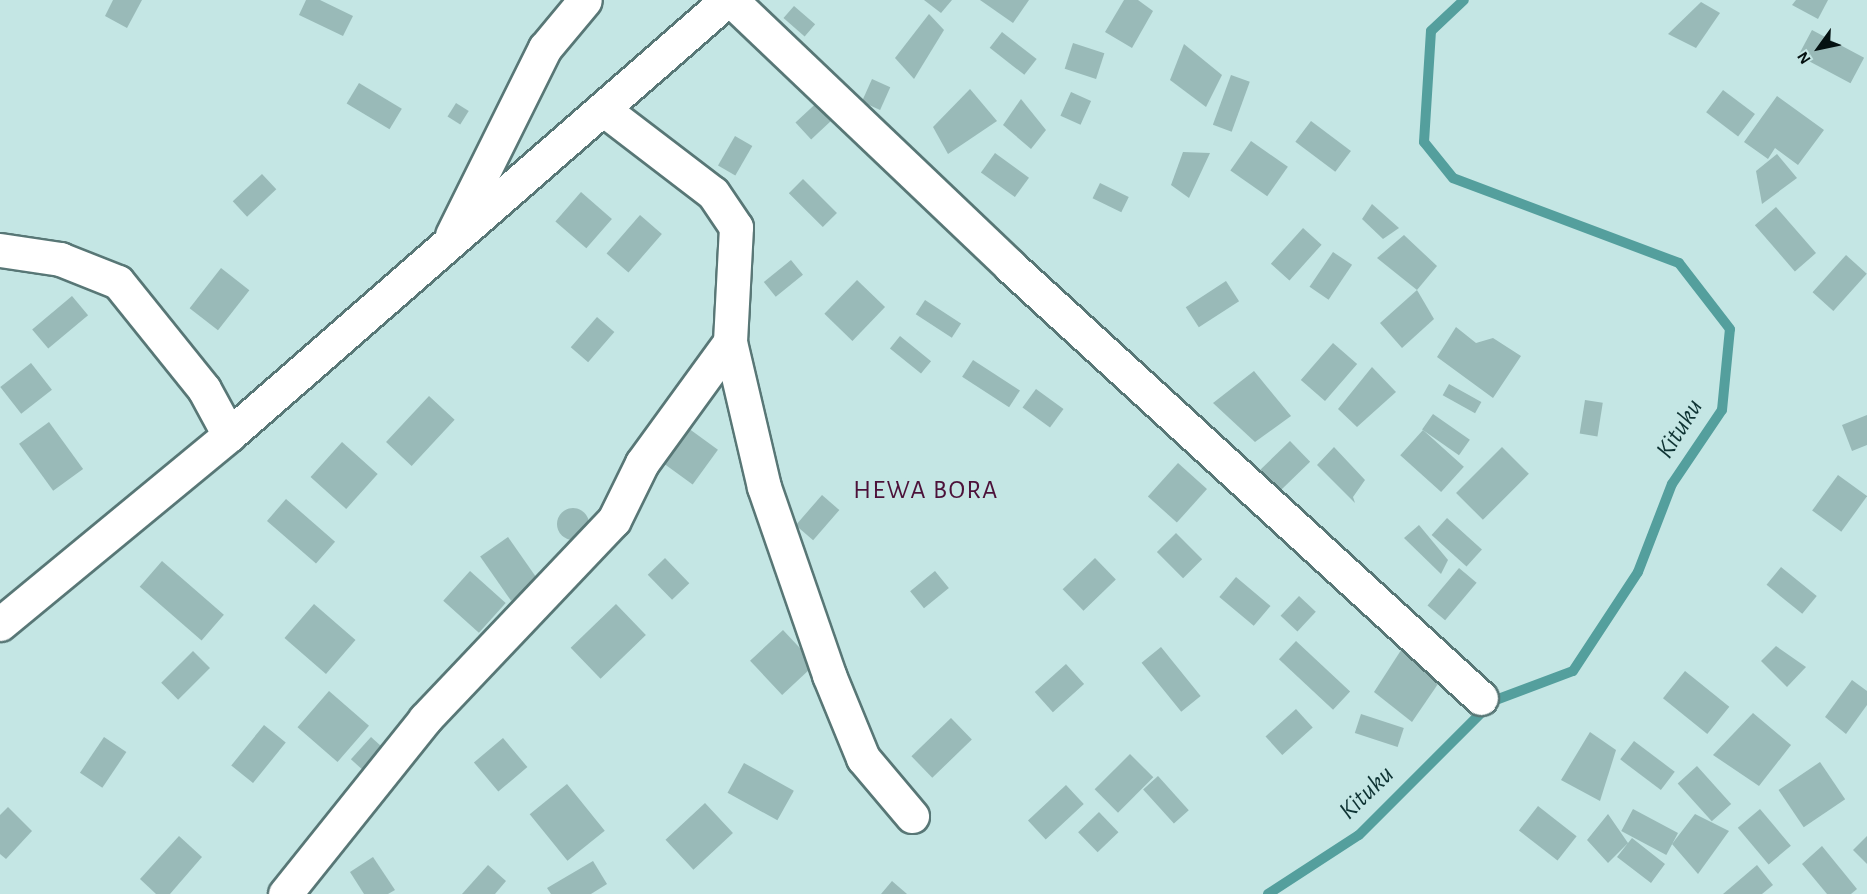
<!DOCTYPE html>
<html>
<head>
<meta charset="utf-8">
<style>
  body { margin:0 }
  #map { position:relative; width:1867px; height:894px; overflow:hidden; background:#c4e6e4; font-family:"Alegreya Sans",sans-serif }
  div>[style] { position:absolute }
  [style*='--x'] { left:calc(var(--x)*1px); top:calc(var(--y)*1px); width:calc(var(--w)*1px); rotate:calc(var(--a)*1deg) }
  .stream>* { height:10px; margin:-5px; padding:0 5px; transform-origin:5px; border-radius:5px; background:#549f9d }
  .building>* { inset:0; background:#99bab8; transform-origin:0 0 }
  .round { border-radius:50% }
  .roads { filter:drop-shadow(2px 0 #587776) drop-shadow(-2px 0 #587776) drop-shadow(0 2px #587776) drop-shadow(0 -2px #587776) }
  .minor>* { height:33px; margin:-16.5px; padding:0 16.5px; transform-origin:16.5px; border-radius:16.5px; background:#fff }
  .tertiary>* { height:33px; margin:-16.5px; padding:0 16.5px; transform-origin:16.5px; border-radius:16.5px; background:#fff }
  span { translate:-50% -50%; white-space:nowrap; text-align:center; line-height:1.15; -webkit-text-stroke:4.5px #c4e6e4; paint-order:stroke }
  .water-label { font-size:26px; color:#0e3333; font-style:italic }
  .neighbourhood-label { font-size:26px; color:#4c1139; letter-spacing:1.5px }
  .north { position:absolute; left:1789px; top:18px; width:60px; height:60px; -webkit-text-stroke:4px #c4e6e4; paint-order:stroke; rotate:237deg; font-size:16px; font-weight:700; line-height:24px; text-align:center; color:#051111 }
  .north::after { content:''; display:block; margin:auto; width:21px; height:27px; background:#051111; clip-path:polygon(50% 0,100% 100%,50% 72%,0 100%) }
</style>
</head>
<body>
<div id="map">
  <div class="stream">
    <div style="--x:1268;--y:894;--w:108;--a:-33"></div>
    <div style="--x:1359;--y:835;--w:190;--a:-45"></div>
    <div style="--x:1493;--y:701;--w:85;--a:-20.6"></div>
    <div style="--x:1573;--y:671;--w:118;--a:-56.7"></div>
    <div style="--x:1638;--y:572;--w:94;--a:-68.9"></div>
    <div style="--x:1672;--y:484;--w:89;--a:-56"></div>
    <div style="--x:1722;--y:410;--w:81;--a:-84.4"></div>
    <div style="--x:1730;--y:329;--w:83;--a:-127.7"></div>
    <div style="--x:1679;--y:263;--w:241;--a:-159.4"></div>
    <div style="--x:1453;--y:178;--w:46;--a:-128.9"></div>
    <div style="--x:1424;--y:142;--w:111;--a:-86.4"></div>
    <div style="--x:1431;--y:31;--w:45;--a:-43.2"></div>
  </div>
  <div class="building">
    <div style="clip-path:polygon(113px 0,142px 0,127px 28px,105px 16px)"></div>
    <div style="clip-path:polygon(306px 0,320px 0,353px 16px,343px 36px,299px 15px)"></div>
    <div style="clip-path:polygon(924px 0,952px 0,941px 13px)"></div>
    <div style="clip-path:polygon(980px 0,1029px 0,1013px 23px)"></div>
    <div style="clip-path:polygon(1124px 0,1138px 0,1153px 11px,1132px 48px,1105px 32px)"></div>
    <div style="clip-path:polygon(1796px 0,1828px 0,1818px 19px,1792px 5px)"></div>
    <div style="clip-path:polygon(1701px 2px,1720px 13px,1696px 48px,1668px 34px)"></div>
    <div style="left:794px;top:6px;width:28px;height:16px;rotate:41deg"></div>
    <div style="clip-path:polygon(929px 14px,944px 30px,914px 79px,895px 58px)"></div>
    <div style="left:1812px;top:30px;width:59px;height:29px;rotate:28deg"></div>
    <div style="left:1002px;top:32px;width:44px;height:20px;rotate:38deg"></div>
    <div style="left:1073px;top:43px;width:33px;height:27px;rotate:18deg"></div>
    <div style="clip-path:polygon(1184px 44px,1222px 75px,1206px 107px,1170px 80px)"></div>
    <div style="left:1231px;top:75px;width:20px;height:53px;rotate:20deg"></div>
    <div style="left:872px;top:79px;width:20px;height:25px;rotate:24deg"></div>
    <div style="left:359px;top:83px;width:50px;height:24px;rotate:31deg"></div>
    <div style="clip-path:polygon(970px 89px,997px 121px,948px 154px,933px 127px)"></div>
    <div style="left:1723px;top:90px;width:40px;height:28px;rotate:37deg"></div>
    <div style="left:1071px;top:92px;width:22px;height:26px;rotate:24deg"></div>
    <div style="left:824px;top:96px;width:23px;height:39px;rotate:47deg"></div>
    <div style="clip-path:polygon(1777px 96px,1824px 130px,1798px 165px,1775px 148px,1768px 159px,1744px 142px)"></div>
    <div style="clip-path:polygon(1021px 99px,1046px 130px,1031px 149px,1003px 125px)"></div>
    <div style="left:456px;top:103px;width:15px;height:16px;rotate:32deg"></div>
    <div style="left:1311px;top:121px;width:50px;height:26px;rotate:37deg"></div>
    <div style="left:735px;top:136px;width:20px;height:34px;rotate:30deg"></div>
    <div style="left:1251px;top:141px;width:45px;height:36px;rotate:35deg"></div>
    <div style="clip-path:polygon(1183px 152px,1210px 153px,1189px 198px,1171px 185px)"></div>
    <div style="left:995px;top:153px;width:42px;height:24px;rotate:36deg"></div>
    <div style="clip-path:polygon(1777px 154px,1797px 178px,1762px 204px,1756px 171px)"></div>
    <div style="left:262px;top:174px;width:21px;height:40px;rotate:47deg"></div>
    <div style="left:803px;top:179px;width:48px;height:20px;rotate:45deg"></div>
    <div style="left:1100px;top:183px;width:32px;height:17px;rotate:26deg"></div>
    <div style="left:581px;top:192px;width:41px;height:39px;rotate:41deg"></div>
    <div style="clip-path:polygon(1372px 204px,1399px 228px,1383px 239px,1362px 219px)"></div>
    <div style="left:1776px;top:207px;width:61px;height:28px;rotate:49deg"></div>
    <div style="left:640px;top:215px;width:29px;height:51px;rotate:41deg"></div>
    <div style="left:1303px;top:228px;width:25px;height:48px;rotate:42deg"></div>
    <div style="clip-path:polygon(1404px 235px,1437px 266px,1417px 290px,1377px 258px)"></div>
    <div style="left:1333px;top:252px;width:23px;height:42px;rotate:34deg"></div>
    <div style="left:1846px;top:255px;width:28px;height:50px;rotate:42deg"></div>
    <div style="left:791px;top:260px;width:19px;height:35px;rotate:51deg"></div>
    <div style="left:221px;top:268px;width:36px;height:51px;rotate:38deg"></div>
    <div style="left:857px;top:280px;width:39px;height:47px;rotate:44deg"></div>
    <div style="left:1226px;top:281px;width:24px;height:48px;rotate:57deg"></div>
    <div style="clip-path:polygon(1417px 290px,1434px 319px,1402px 348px,1380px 323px)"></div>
    <div style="left:72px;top:296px;width:25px;height:52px;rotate:50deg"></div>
    <div style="left:925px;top:300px;width:43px;height:17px;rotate:33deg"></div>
    <div style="left:597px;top:317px;width:23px;height:40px;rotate:41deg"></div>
    <div style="clip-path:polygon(1456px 327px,1476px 343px,1493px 338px,1521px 356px,1493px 398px,1437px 357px)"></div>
    <div style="left:900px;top:336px;width:40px;height:16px;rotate:39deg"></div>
    <div style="left:1333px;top:343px;width:32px;height:49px;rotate:41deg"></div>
    <div style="left:973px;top:360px;width:56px;height:20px;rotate:33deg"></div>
    <div style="left:31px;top:363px;width:34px;height:39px;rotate:52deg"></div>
    <div style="clip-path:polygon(1372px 367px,1396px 392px,1357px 427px,1338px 409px)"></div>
    <div style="clip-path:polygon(1254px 371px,1291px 416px,1255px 442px,1213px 403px)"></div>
    <div style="left:1449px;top:384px;width:37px;height:13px;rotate:29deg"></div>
    <div style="left:1036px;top:389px;width:34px;height:23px;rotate:36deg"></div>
    <div style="left:429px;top:396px;width:35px;height:63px;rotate:43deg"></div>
    <div style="left:1585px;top:400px;width:18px;height:34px;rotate:9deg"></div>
    <div style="left:1433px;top:414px;width:45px;height:19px;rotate:35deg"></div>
    <div style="clip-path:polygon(1867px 415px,1867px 445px,1852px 451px,1842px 425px)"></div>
    <div style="left:49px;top:422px;width:58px;height:37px;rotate:54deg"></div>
    <div style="left:688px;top:428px;width:37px;height:43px;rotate:36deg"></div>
    <div style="left:1423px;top:430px;width:55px;height:34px;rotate:42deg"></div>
    <div style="left:1290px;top:441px;width:29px;height:47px;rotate:46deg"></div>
    <div style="left:342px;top:442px;width:48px;height:47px;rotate:42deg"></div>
    <div style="clip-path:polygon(1334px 447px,1365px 480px,1353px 497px,1355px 503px,1317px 465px)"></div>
    <div style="left:1502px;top:447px;width:38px;height:65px;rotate:45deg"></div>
    <div style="left:1178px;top:463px;width:39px;height:45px;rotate:42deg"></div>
    <div style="left:1838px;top:475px;width:36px;height:44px;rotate:36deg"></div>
    <div style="left:822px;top:495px;width:23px;height:40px;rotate:41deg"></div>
    <div style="left:286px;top:499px;width:65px;height:29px;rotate:41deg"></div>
    <div class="round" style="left:557px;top:508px;width:32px;height:32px"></div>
    <div style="left:1447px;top:518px;width:47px;height:23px;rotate:42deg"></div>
    <div style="clip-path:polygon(1419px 525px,1448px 560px,1441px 574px,1404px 538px)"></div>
    <div style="left:1176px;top:533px;width:37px;height:27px;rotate:45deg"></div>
    <div style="left:508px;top:537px;width:54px;height:34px;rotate:55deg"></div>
    <div style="left:665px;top:558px;width:35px;height:24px;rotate:46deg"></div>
    <div style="left:1095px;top:558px;width:30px;height:45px;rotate:46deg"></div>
    <div style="left:162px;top:561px;width:82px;height:34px;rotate:41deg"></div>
    <div style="left:1781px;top:567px;width:46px;height:23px;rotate:39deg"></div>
    <div style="left:1459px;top:568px;width:23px;height:49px;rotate:40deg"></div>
    <div style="left:470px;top:571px;width:48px;height:40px;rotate:42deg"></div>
    <div style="left:935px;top:571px;width:22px;height:32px;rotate:51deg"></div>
    <div style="left:1236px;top:577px;width:45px;height:26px;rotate:40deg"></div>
    <div style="left:1299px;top:596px;width:23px;height:27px;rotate:43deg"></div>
    <div style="left:314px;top:604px;width:55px;height:45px;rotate:41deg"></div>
    <div style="left:616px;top:604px;width:43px;height:63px;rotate:46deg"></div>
    <div style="left:783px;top:630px;width:47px;height:45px;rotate:47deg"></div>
    <div style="left:1296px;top:641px;width:74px;height:25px;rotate:43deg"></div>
    <div style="clip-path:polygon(1405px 644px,1440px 681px,1412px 722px,1374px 692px)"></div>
    <div style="clip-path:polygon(1776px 646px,1806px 667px,1787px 687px,1761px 661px)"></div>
    <div style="left:1161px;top:647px;width:63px;height:25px;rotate:51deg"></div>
    <div style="left:193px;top:651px;width:24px;height:45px;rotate:45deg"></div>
    <div style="left:1066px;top:664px;width:27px;height:42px;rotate:48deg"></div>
    <div style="left:1685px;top:671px;width:57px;height:35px;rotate:39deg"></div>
    <div style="clip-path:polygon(1852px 680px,1867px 691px,1867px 705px,1846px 734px,1825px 717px)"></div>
    <div style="left:329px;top:691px;width:53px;height:48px;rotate:41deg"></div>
    <div style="left:1296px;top:709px;width:25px;height:41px;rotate:48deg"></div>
    <div style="clip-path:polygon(1753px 713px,1791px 745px,1759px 786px,1713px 755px)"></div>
    <div style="left:1361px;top:714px;width:45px;height:20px;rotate:18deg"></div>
    <div style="left:951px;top:718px;width:30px;height:55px;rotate:46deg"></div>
    <div style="left:264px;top:725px;width:28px;height:52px;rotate:39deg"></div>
    <div style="clip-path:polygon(1590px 732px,1616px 750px,1600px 801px,1561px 780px)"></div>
    <div style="left:104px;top:737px;width:27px;height:43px;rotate:34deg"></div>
    <div style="left:371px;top:737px;width:25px;height:30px;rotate:42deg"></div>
    <div style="left:503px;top:738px;width:38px;height:38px;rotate:50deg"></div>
    <div style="left:1634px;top:741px;width:51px;height:23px;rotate:37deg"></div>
    <div style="left:1130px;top:754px;width:33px;height:50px;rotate:45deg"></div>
    <div style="left:1820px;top:762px;width:45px;height:50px;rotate:56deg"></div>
    <div style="left:744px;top:763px;width:57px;height:34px;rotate:29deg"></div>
    <div style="left:1697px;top:766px;width:51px;height:26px;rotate:48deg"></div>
    <div style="left:1158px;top:776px;width:46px;height:20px;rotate:48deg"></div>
    <div style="left:567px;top:784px;width:60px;height:48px;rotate:51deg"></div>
    <div style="left:1066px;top:785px;width:26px;height:52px;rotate:47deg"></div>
    <div style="left:705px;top:803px;width:41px;height:54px;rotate:47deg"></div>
    <div style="left:1538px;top:806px;width:49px;height:31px;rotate:38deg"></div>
    <div style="clip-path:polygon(8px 807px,32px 831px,6px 859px,0 854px,0 815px)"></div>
    <div style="left:1633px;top:809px;width:51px;height:25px;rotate:28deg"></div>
    <div style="left:1760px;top:809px;width:48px;height:29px;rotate:50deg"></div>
    <div style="left:1099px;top:812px;width:28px;height:29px;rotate:46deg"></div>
    <div style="clip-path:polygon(1608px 814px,1628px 843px,1632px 838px,1665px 864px,1651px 883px,1617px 857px,1628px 843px,1608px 863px,1587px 840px)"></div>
    <div style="clip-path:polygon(1695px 814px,1729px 831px,1698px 874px,1672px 844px)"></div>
    <div style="clip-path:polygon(179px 836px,202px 857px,170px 894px,156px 894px,140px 879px)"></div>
    <div style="clip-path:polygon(1867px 836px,1867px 864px,1853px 850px)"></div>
    <div style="clip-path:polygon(1822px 846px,1857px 889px,1851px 894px,1827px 894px,1802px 864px)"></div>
    <div style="clip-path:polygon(373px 857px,395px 890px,388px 894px,364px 894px,350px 872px)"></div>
    <div style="clip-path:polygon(593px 861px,607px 884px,591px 894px,551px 894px,547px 888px)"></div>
    <div style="clip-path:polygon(488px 865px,506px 881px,495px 894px,462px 894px)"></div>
    <div style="clip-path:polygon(1757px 865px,1773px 885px,1762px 894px,1723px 894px)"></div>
    <div style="clip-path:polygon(892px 881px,907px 894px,881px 894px)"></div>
  </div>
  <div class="roads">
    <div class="minor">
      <div style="--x:731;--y:0;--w:385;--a:43.6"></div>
      <div style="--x:1010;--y:266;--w:639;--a:42.53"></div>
      <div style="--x:603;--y:109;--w:138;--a:37.4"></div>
      <div style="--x:713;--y:193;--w:41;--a:55.9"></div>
      <div style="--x:736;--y:227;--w:115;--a:93"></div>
      <div style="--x:730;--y:342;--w:149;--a:76.8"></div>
      <div style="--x:764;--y:487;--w:199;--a:70.9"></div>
      <div style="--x:829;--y:675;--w:90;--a:67.7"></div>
      <div style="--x:863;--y:758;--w:76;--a:49.8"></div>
      <div style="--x:0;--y:250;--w:61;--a:8.5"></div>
      <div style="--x:60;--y:259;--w:62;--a:21.6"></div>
      <div style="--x:118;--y:282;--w:137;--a:51.2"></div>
      <div style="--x:204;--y:389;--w:52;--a:61.5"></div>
      <div style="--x:285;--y:894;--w:224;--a:-51.3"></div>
      <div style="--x:425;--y:719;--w:274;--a:-46.5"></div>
      <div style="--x:614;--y:520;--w:64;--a:-63.8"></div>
      <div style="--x:642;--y:463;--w:150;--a:-54"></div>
    </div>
    <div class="tertiary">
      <div style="--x:452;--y:235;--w:209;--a:-63.6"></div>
      <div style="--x:545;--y:48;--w:62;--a:-50.2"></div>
      <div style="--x:0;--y:624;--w:297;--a:-39.5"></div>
      <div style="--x:229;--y:435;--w:661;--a:-41.14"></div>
    </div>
  </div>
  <div class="water-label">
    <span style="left:1680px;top:429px;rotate:-58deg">Kituku</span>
    <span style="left:1367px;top:793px;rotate:-44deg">Kituku</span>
  </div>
  <div class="neighbourhood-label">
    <span style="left:926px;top:491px">HEWA BORA</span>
  </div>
  <div class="north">N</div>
</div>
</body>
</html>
